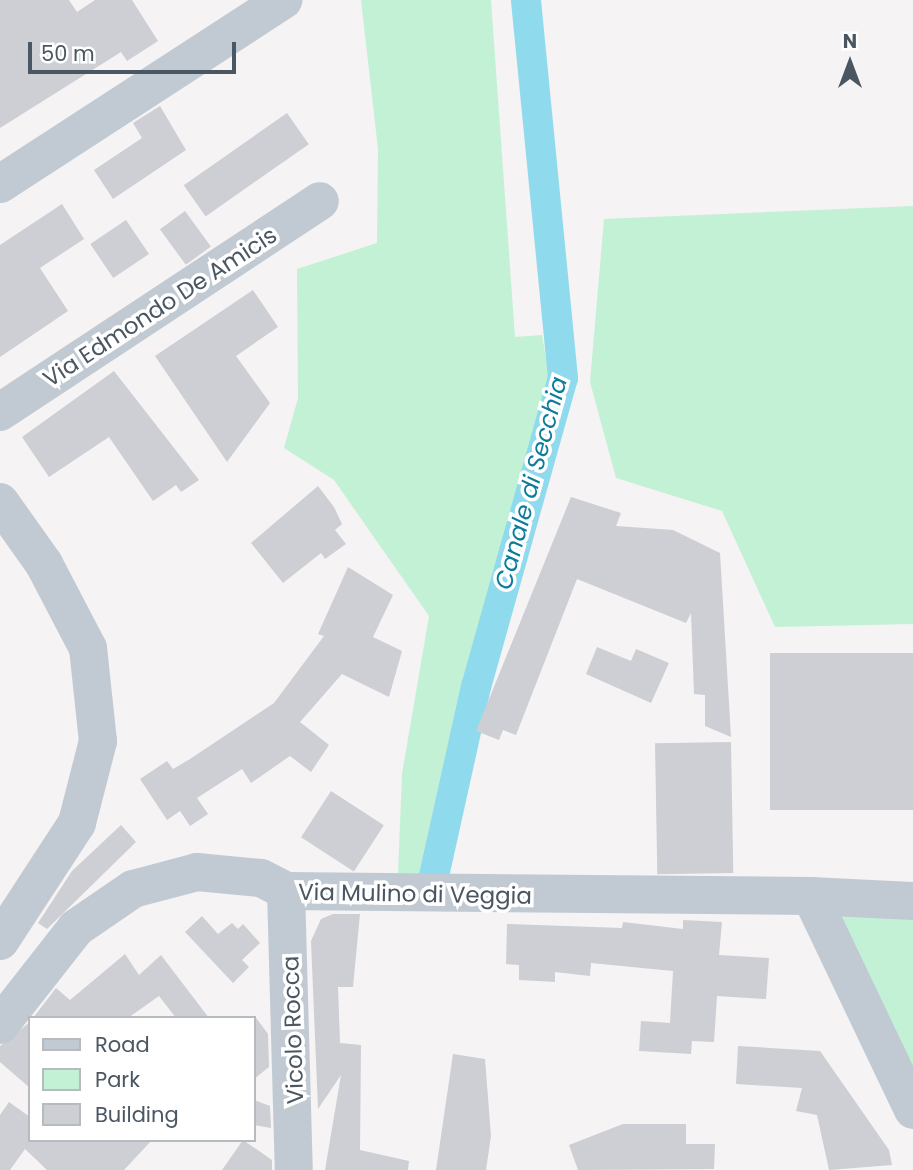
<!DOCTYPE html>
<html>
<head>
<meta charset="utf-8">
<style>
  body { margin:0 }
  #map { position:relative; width:913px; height:1170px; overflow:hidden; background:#f5f3f3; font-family:Poppins,sans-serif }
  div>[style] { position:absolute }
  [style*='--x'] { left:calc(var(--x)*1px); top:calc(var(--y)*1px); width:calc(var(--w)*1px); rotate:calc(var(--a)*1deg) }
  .green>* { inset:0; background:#c3f1d5 }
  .canal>* { height:30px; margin:-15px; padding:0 15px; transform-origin:15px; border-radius:15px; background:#90daee }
  .building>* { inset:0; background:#cdcfd5; transform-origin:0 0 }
  .minor>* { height:38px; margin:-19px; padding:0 19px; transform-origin:19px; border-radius:19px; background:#c1cad2 }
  span { translate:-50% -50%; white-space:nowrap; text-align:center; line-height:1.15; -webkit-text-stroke:7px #fff; paint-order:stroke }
  .street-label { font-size:23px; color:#4a5661 }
  .water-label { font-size:24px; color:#0c7c9b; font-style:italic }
  .legend { position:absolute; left:28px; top:1016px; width:228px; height:126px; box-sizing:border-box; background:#fff; border:2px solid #b7bbc0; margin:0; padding:9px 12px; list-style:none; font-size:21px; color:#4a5661 }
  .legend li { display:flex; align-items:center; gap:14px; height:35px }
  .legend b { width:35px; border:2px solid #b7bbc0 }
  .north { position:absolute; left:815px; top:28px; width:70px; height:70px; -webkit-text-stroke:5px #fff; paint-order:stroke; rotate:0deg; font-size:19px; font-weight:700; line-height:28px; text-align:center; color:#4a5661 }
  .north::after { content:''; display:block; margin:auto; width:24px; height:32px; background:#4a5661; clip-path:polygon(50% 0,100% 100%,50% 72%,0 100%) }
  .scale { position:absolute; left:28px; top:42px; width:208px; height:32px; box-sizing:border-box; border:4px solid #4a5661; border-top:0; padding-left:9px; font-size:21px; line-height:24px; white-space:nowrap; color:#4a5661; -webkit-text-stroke:5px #fff; paint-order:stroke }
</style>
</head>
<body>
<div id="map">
  <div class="green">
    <div style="clip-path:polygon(361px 0,491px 0,515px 337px,542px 335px,551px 386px,421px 880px,398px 874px,402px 774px,429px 616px,334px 480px,284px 448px,298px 398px,297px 269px,377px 243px,378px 149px)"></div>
    <div style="clip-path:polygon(913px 206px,913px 624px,775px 627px,722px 511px,616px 478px,590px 382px,604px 219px)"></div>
    <div style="clip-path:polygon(833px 911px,913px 915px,913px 1076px)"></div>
  </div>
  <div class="canal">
    <div style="--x:434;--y:876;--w:194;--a:-77.5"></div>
    <div style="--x:476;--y:687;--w:321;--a:-74.3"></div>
    <div style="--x:563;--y:378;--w:380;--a:-95.6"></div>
  </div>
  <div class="building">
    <div style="clip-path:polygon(0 0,69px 0,77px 12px,95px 0,132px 0,158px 41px,127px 61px,121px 52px,0 128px)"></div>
    <div style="clip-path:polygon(160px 106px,186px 150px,113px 199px,94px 170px,142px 138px,133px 123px)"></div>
    <div style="left:287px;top:113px;width:38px;height:126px;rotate:55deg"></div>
    <div style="clip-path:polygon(62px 204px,84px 239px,40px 268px,68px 311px,0 357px,0 245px)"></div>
    <div style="left:185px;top:211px;width:44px;height:31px;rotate:54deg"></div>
    <div style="left:126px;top:220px;width:41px;height:43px;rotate:56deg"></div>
    <div style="clip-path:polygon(253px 290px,278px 327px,236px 356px,270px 403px,227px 462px,155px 356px)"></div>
    <div style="clip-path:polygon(114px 371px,199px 480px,181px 492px,176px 485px,153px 501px,109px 437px,49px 477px,22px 437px)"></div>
    <div style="clip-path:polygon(318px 486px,334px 507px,342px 524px,335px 530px,346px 544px,325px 559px,321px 553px,283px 583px,251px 543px)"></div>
    <div style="clip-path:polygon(571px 497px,621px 513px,616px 526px,673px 530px,720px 553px,731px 737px,705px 726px,705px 695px,694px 694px,691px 613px,686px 623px,577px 579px,516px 735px,503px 730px,499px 740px,476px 731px)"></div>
    <div style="clip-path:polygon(348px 567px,393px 595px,373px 637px,402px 651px,389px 697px,342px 674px,300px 722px,329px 745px,311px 772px,290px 756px,251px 783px,242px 769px,197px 798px,208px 814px,190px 826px,180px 811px,167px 820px,140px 779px,167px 761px,173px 769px,190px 759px,274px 703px,324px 636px,318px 634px)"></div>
    <div style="clip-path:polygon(597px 647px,631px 661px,636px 649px,669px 663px,651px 703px,586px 674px)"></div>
    <div style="left:913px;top:653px;width:157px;height:143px;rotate:90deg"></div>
    <div style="left:731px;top:742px;width:131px;height:76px;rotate:89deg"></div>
    <div style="left:331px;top:791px;width:63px;height:55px;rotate:33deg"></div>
    <div style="clip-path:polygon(121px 825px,136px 842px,47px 929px,38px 923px,72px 871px)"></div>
    <div style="clip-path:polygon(333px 914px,360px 914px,353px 987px,338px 987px,340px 1043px,361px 1045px,360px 1150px,409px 1161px,408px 1170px,325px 1170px,341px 1075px,318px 1109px,311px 941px,321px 919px)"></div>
    <div style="clip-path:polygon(202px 916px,218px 934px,232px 923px,238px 929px,243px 924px,260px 943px,242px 960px,249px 967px,233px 983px,185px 932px)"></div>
    <div style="clip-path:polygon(683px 920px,722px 922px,719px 955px,769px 958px,766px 999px,717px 996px,714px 1042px,692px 1041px,691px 1054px,639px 1051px,641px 1021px,670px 1023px,673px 971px,591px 963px,590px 976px,555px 972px,555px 982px,519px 980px,519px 965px,506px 964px,507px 924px,622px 928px,623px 922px,683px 929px)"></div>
    <div style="clip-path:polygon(125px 954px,139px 975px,161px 955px,209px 1018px,176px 1018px,159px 996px,128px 1018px,33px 1018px,56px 988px,70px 1000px)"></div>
    <div style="clip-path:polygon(254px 1015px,268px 1034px,269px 1067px,254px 1079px)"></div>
    <div style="clip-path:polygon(30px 1022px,30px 1088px,0 1062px,0 1046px)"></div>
    <div style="clip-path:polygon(738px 1046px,820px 1051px,889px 1150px,892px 1165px,829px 1170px,817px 1115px,796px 1111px,802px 1088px,736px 1084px)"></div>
    <div style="clip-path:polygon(453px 1054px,485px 1059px,491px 1136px,486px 1170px,436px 1170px)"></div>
    <div style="clip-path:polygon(254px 1100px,270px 1106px,271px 1128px,254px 1125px)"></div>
    <div style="clip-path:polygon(9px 1102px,30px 1117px,30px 1140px,152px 1140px,124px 1170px,47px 1170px,25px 1149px,10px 1170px,0 1170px,0 1115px)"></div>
    <div style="clip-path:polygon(623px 1124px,686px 1124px,686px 1144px,715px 1144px,714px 1169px,578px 1170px,569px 1145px)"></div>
    <div style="clip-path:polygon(243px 1140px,272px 1160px,272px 1170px,222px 1170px)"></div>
  </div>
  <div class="minor">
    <div style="--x:0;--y:184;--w:338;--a:-33"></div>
    <div style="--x:0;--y:412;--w:383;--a:-33.4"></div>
    <div style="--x:0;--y:502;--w:76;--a:54.6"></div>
    <div style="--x:44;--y:564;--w:95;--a:62.4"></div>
    <div style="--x:88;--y:648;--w:94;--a:83.9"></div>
    <div style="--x:98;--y:741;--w:85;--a:104.4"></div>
    <div style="--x:77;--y:823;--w:141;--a:123.1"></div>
    <div style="--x:286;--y:891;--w:279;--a:88.4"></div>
    <div style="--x:811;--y:896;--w:102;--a:2.8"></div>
    <div style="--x:0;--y:1025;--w:123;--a:-51.9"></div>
    <div style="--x:76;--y:928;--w:69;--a:-34.4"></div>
    <div style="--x:133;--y:889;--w:66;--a:-14.9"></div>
    <div style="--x:197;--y:872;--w:64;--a:5.4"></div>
    <div style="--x:261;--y:878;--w:28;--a:27"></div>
    <div style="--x:286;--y:891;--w:525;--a:0.55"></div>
    <div style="--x:811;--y:896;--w:237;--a:64.5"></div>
  </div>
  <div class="street-label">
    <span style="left:160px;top:307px;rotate:-33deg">Via Edmondo De Amicis</span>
    <span style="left:415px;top:894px;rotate:1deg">Via Mulino di Veggia</span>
    <span style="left:293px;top:1030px;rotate:-92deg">Vicolo Rocca</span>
  </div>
  <div class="water-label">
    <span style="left:531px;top:483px;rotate:-75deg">Canale di Secchia</span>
  </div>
  <ul class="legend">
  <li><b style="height:9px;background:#c1cad2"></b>Road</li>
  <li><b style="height:19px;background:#c3f1d5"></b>Park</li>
  <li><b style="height:19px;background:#cdcfd5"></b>Building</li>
  </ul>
  <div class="north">N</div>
  <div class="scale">50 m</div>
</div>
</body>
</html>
